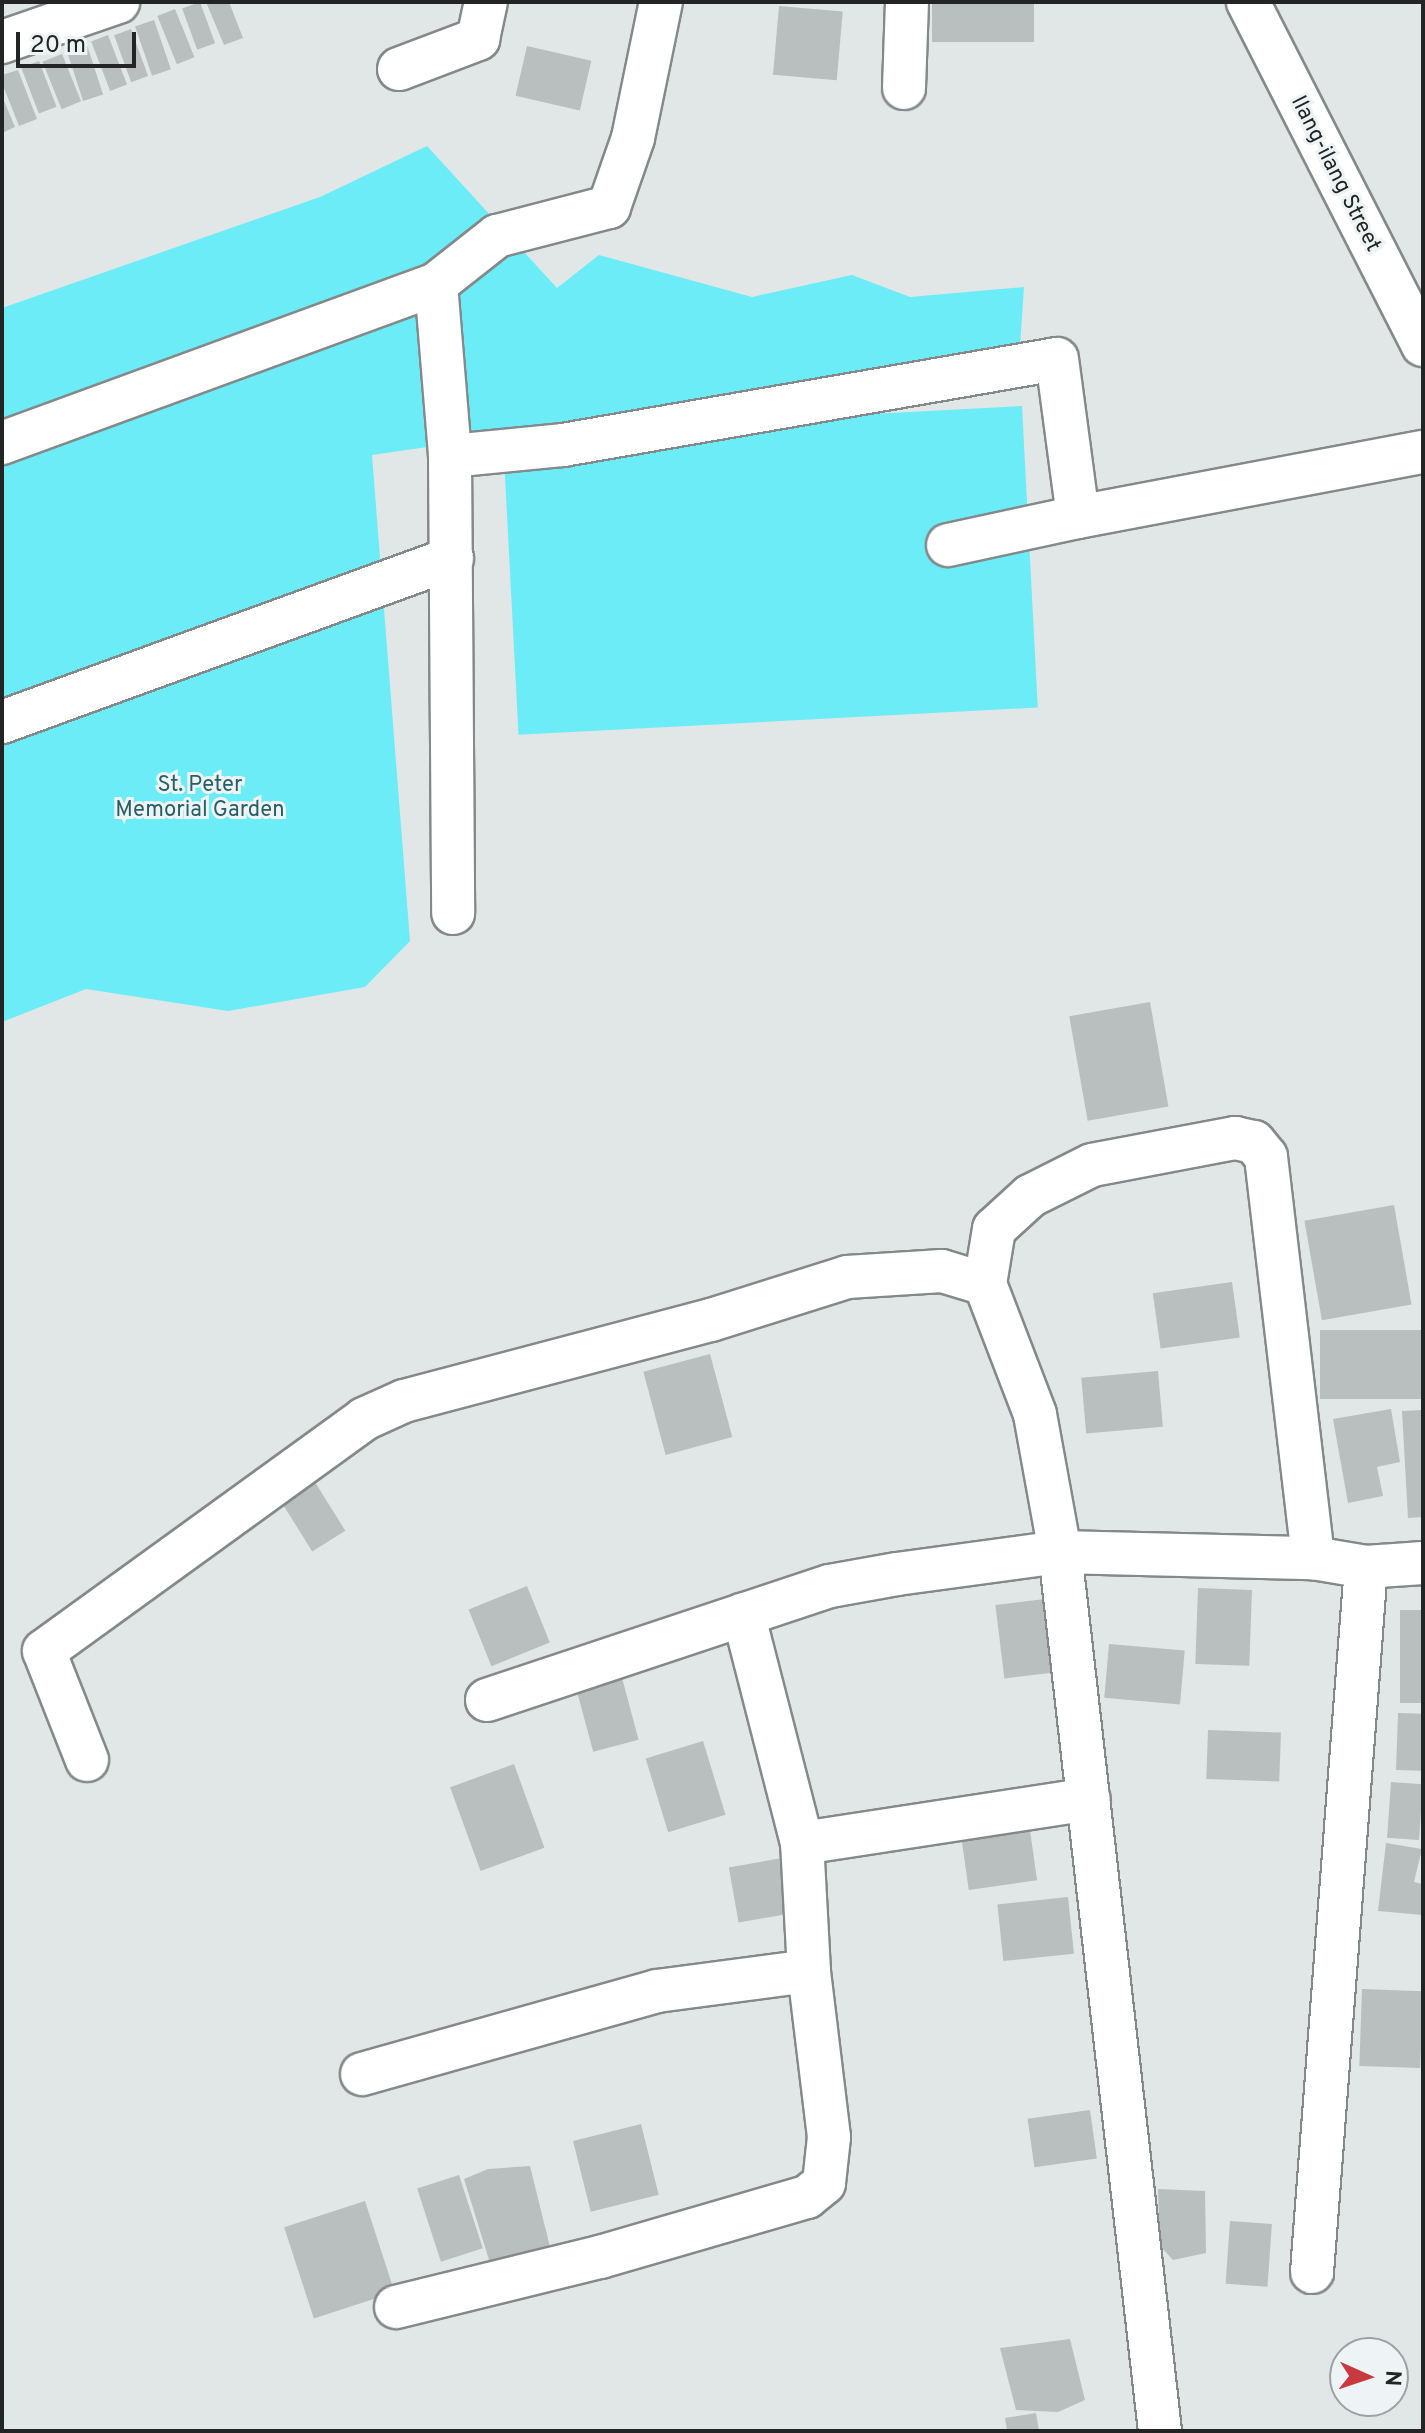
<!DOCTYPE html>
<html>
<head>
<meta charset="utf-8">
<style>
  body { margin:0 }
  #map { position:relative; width:1425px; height:2433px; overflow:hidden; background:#e1e7e7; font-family:Overpass,sans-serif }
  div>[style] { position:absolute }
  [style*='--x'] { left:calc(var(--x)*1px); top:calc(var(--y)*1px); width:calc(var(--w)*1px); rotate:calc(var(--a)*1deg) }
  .green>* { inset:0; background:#6cecf6; transform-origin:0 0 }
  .building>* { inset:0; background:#b9bebf; transform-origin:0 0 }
  .roads { filter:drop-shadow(2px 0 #84898a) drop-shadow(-2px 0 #84898a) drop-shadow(0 2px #84898a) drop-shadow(0 -2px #84898a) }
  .minor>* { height:42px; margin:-21px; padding:0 21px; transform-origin:21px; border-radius:21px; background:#fff }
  span { translate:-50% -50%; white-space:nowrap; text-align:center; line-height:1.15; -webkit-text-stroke:6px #eef4f5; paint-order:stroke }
  .street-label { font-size:22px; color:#232525 }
  .park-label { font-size:22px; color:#285f64 }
  .frame { position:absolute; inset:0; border:4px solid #232525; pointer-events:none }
  .north { position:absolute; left:1329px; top:2337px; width:80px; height:80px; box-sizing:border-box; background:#eef4f5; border:2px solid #9da1a2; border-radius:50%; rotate:93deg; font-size:22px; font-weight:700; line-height:32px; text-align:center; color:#232525 }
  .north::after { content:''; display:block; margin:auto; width:28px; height:36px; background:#c93940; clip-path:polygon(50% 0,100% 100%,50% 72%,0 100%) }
  .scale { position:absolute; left:16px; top:32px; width:120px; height:36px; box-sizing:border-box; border:4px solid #232525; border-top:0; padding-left:10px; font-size:24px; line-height:28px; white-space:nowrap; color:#232525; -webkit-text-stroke:6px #eef4f5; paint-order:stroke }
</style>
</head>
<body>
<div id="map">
  <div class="green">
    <div style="clip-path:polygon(427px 146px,557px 288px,599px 255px,752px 297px,852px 275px,910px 297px,1024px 287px,1019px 361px,372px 455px,410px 941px,365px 987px,228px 1011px,86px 989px,2px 1022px,2px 308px,320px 197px)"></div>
    <div style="left:1022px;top:406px;width:302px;height:520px;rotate:87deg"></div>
  </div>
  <div class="building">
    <div style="left:200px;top:2px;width:44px;height:19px;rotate:70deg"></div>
    <div style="clip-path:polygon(206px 2px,229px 2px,243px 38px,224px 45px)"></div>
    <div style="left:932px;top:2px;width:102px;height:40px"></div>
    <div style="left:779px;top:6px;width:64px;height:69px;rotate:5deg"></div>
    <div style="left:175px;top:9px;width:52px;height:19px;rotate:68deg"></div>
    <div style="left:154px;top:20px;width:52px;height:20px;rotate:71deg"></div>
    <div style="left:131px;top:29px;width:50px;height:18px;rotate:70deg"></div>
    <div style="left:108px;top:35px;width:53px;height:18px;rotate:69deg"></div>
    <div style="left:87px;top:45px;width:52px;height:21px;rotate:72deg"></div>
    <div style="left:527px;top:46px;width:66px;height:51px;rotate:13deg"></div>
    <div style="left:62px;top:54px;width:51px;height:21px;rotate:68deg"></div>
    <div style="left:39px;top:61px;width:49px;height:19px;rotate:69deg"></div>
    <div style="clip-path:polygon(18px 70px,37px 119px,19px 126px,2px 83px,2px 75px)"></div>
    <div style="clip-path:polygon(2px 96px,15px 127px,2px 133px)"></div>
    <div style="left:1150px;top:1002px;width:106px;height:82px;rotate:80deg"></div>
    <div style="left:1394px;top:1205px;width:101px;height:91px;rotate:80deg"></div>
    <div style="left:1232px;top:1282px;width:56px;height:80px;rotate:82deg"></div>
    <div style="left:1423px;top:1330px;width:69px;height:103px;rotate:90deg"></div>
    <div style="left:710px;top:1354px;width:86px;height:69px;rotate:75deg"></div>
    <div style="left:1158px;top:1371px;width:56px;height:77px;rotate:85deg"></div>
    <div style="clip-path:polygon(1391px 1409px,1400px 1462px,1377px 1467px,1383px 1496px,1348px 1503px,1333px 1419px)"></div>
    <div style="clip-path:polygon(1423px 1410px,1423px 1517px,1408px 1518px,1402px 1411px)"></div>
    <div style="left:313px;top:1479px;width:61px;height:39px;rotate:58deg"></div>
    <div style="left:527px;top:1586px;width:61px;height:63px;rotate:68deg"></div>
    <div style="left:1198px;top:1588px;width:54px;height:76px;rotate:2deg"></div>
    <div style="left:1045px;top:1599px;width:74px;height:50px;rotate:83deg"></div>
    <div style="left:1400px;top:1610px;width:23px;height:93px"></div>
    <div style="left:1109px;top:1644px;width:76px;height:54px;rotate:5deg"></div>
    <div style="left:621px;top:1674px;width:68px;height:47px;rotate:75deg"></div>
    <div style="left:1398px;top:1713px;width:25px;height:57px;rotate:2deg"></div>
    <div style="left:1208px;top:1730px;width:73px;height:49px;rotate:2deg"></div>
    <div style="left:703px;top:1741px;width:77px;height:60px;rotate:73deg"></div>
    <div style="left:514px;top:1764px;width:89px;height:68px;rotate:70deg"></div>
    <div style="left:1391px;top:1782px;width:32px;height:56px;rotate:4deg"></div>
    <div style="left:1028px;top:1816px;width:65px;height:69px;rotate:82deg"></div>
    <div style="clip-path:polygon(1386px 1843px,1422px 1849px,1414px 1882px,1423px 1884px,1423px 1915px,1378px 1911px)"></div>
    <div style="left:782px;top:1858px;width:56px;height:54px;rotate:80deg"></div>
    <div style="left:1068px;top:1897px;width:57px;height:71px;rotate:84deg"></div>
    <div style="left:1362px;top:1989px;width:61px;height:77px;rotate:2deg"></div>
    <div style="left:1090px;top:2110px;width:49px;height:63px;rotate:82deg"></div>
    <div style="left:641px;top:2124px;width:73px;height:70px;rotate:76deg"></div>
    <div style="clip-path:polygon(530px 2166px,550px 2247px,490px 2263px,464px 2179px,488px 2169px)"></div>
    <div style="left:459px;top:2175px;width:77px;height:44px;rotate:72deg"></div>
    <div style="clip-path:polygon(1158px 2189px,1205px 2191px,1206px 2253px,1173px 2260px,1160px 2246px)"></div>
    <div style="left:365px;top:2201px;width:96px;height:85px;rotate:72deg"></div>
    <div style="left:1230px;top:2221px;width:42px;height:63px;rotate:4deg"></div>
    <div style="clip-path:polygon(1070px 2339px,1085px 2400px,1058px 2412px,1016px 2410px,1000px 2348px)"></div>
    <div style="clip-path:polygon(1036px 2413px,1039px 2431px,1007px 2431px,1005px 2418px)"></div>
  </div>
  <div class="roads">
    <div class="minor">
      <div style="--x:1248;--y:2;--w:385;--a:63"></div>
      <div style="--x:2;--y:42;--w:123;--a:-19"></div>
      <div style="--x:399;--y:69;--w:85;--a:-20.8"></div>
      <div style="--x:478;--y:39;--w:38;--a:-78"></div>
      <div style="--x:904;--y:88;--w:86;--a:-88"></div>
      <div style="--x:436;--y:284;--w:173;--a:85.3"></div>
      <div style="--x:450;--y:456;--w:457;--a:89.6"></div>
      <div style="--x:2;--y:443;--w:462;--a:-20.1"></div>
      <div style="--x:436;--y:284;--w:78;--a:-38.2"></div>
      <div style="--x:497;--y:236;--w:116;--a:-14.5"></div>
      <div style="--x:609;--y:207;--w:73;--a:-70.8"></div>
      <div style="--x:633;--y:138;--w:139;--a:-78.4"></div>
      <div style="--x:450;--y:456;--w:114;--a:-5.6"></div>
      <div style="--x:563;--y:445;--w:501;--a:-9.88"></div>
      <div style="--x:1057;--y:359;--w:159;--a:82.4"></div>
      <div style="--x:1078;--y:517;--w:351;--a:-10.7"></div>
      <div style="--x:948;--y:545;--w:133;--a:-12.2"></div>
      <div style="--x:2;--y:722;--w:479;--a:-20"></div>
      <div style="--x:487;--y:1700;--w:361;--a:-18.4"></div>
      <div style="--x:830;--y:1586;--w:68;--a:-10.2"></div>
      <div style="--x:897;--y:1574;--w:164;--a:-7.7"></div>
      <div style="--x:1060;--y:1552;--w:253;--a:1.4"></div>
      <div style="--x:1313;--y:1558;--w:54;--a:9.6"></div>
      <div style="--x:1366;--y:1567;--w:57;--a:-4"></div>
      <div style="--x:87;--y:1760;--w:117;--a:-111.5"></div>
      <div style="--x:44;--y:1651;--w:395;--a:-35.9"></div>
      <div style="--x:364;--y:1419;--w:44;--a:-24.2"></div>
      <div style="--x:404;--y:1401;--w:318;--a:-14.8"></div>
      <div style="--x:711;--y:1320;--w:143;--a:-17.5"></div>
      <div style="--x:847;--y:1277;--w:95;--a:-3.6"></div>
      <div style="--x:942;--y:1271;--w:45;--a:16.8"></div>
      <div style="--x:802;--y:1843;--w:290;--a:-8.7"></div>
      <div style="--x:362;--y:2074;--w:306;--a:-15.7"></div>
      <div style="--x:657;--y:1991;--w:153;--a:-7.5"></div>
      <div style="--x:1312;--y:2272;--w:707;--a:-85.62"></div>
      <div style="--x:396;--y:2307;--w:210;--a:-13.8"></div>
      <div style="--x:600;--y:2257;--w:216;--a:-16.2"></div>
      <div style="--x:807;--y:2197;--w:22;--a:-39"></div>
      <div style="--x:824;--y:2183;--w:46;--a:-83.8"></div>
      <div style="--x:829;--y:2137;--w:167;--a:-96.9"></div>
      <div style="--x:809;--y:1971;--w:128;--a:-93.1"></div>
      <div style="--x:802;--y:1843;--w:236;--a:-104.4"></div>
      <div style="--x:1160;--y:2431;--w:885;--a:-96.49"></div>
      <div style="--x:1060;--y:1552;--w:140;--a:-100.3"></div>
      <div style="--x:1035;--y:1414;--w:139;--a:-111"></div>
      <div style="--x:985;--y:1284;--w:56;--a:-80.7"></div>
      <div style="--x:994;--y:1229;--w:49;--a:-42.5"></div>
      <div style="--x:1030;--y:1196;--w:69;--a:-26.6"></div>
      <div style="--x:1092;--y:1165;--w:146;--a:-10.7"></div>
      <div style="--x:1235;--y:1138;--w:19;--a:12"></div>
      <div style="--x:1254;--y:1142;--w:19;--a:51"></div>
      <div style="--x:1266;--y:1157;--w:404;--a:83.3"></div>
    </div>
  </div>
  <div class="street-label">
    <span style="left:1335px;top:174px;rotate:63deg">Ilang-ilang Street</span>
  </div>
  <div class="park-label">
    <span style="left:200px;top:798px">St. Peter<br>Memorial Garden</span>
  </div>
  <div class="frame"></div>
  <div class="north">N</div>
  <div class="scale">20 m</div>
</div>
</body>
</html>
